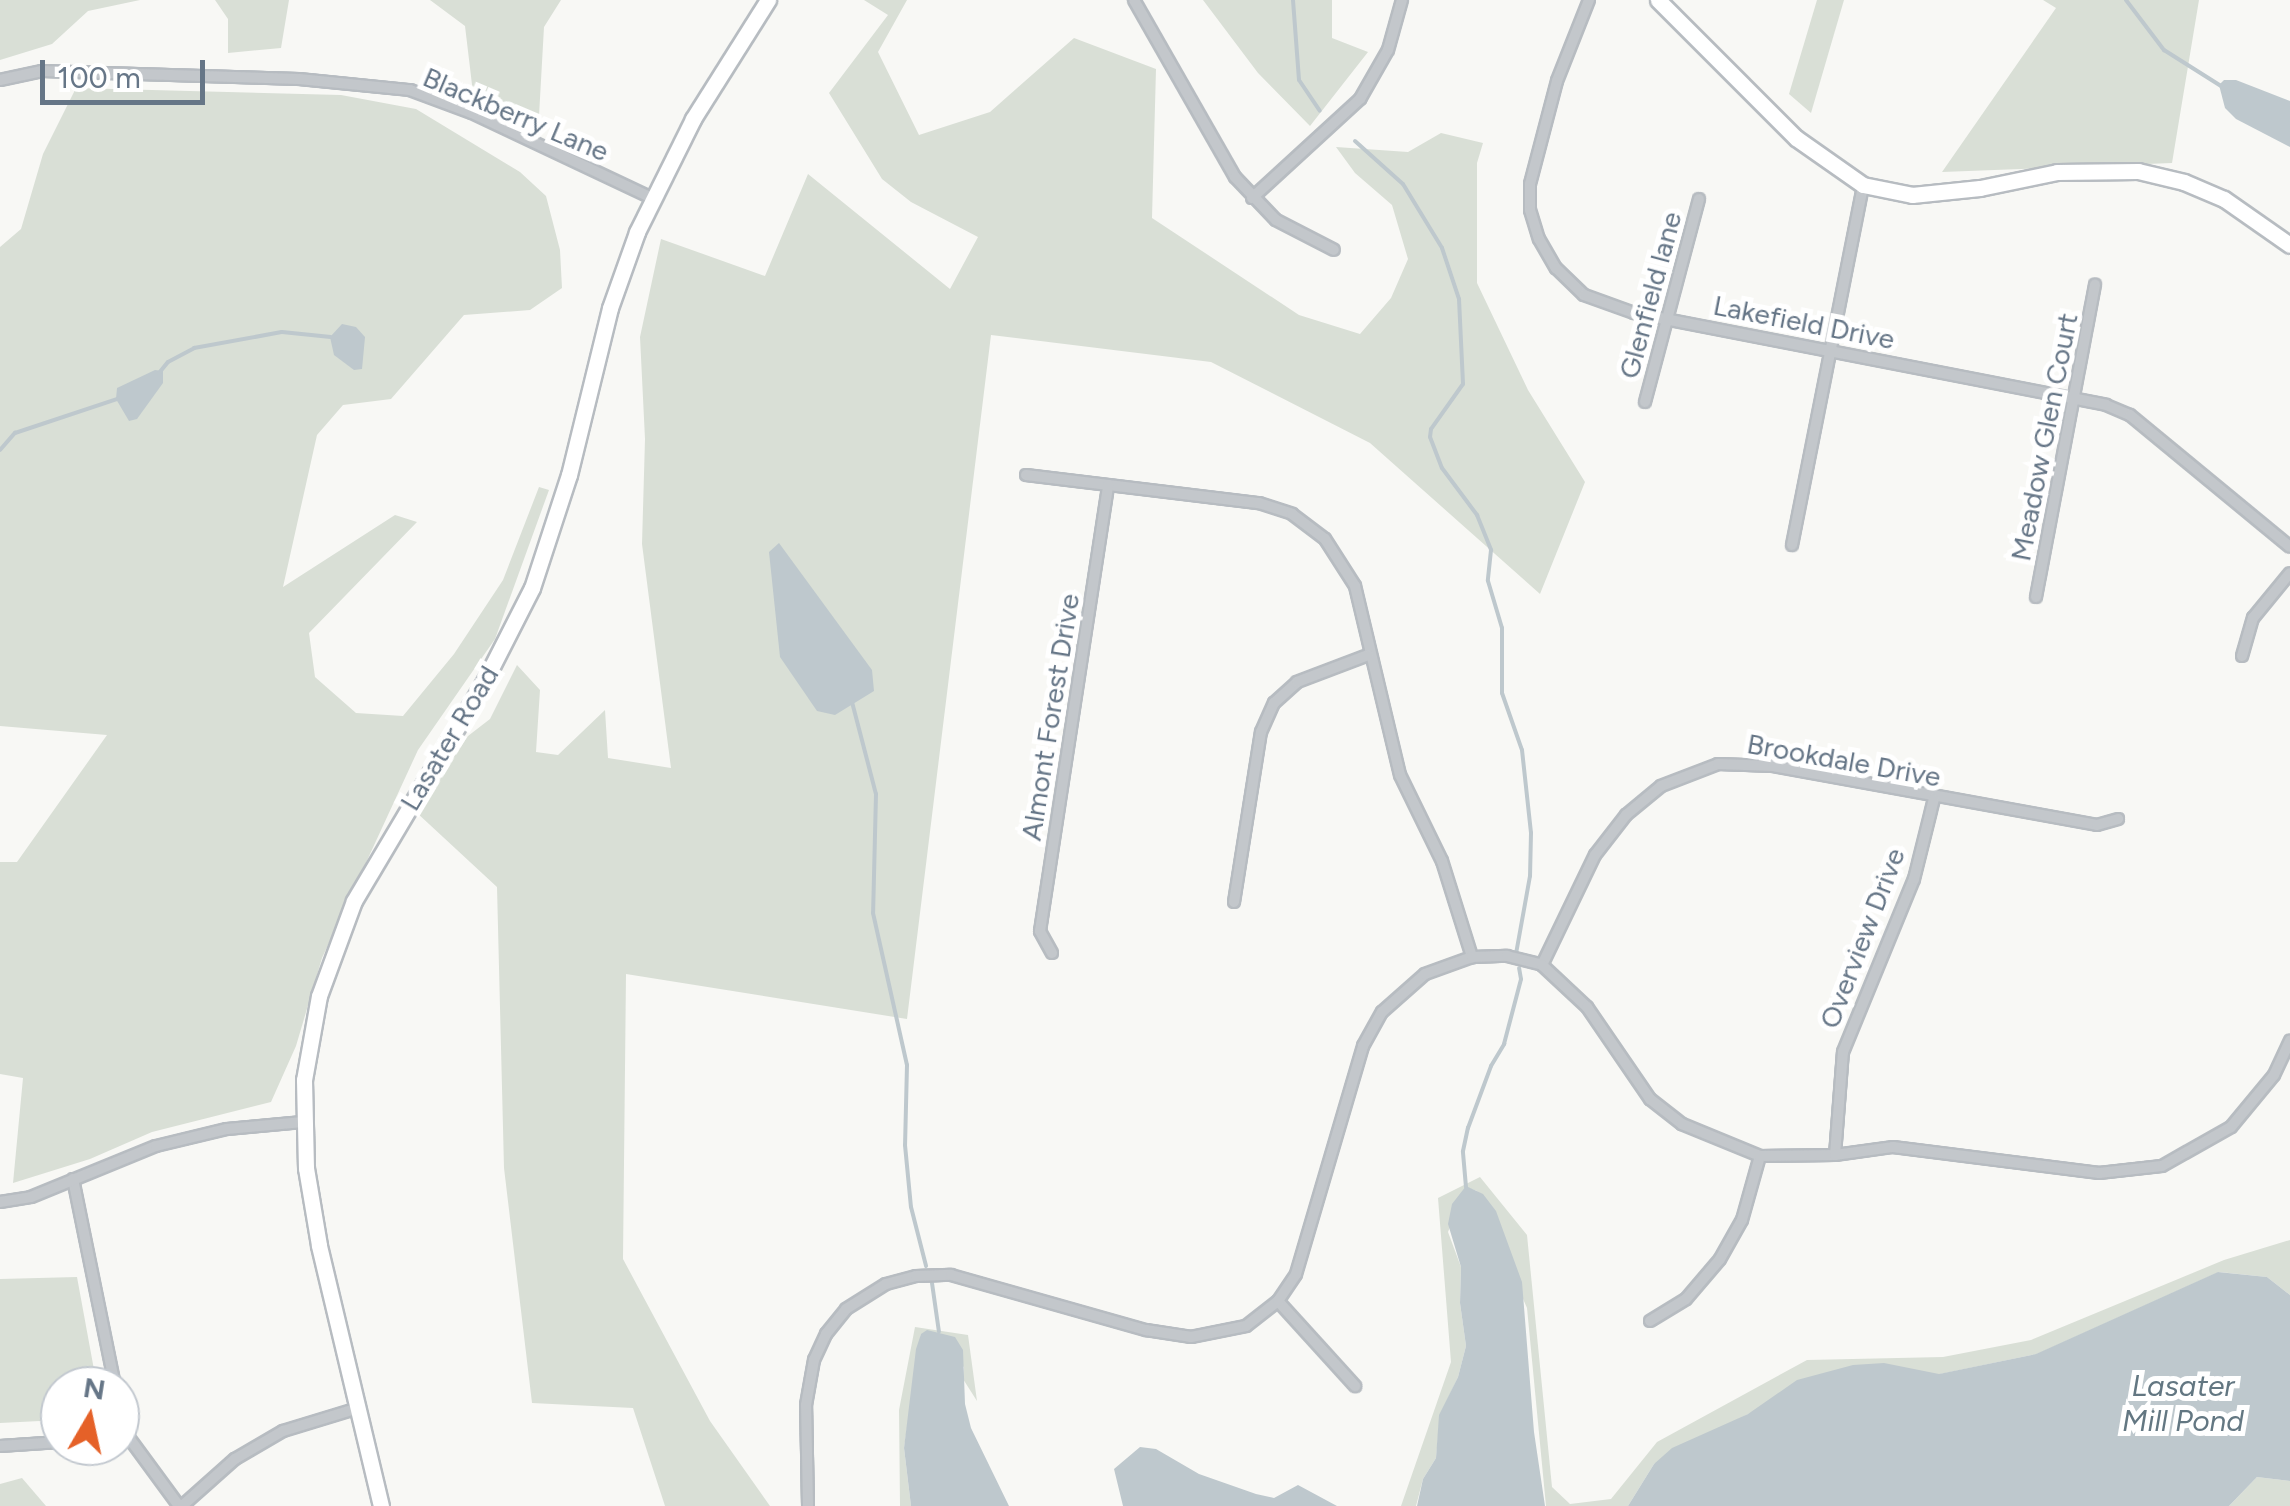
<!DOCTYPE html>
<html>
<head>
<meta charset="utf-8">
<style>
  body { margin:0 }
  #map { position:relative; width:2290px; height:1506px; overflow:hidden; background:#f8f8f5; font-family:Figtree,sans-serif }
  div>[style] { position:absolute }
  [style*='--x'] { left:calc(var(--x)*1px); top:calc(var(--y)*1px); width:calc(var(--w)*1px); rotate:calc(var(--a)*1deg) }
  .green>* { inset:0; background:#d9dfd6 }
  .water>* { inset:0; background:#bec8cd }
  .stream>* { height:4px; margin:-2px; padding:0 2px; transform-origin:2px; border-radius:2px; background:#bec8cd }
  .roads { filter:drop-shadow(2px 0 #b7bcc1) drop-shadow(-2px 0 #b7bcc1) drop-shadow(0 2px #b7bcc1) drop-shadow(0 -2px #b7bcc1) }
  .street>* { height:10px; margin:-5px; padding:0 5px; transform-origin:5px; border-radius:5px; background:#c3c7cb }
  .secondary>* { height:15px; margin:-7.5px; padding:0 7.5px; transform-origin:7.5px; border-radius:7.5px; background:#fff }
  span { translate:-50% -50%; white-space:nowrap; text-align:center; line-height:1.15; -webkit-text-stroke:10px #fff; paint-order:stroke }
  .street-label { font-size:28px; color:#667687 }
  .water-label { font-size:30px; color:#637782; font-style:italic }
  .north { position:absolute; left:40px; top:1366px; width:100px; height:100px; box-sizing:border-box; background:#fff; border:2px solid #c2c8cf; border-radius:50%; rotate:9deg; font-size:28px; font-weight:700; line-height:40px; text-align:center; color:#667687 }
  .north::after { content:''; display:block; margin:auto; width:35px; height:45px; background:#e56128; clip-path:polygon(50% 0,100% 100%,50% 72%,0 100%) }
  .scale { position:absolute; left:40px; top:60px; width:165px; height:45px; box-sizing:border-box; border:5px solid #667687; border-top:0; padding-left:12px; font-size:30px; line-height:35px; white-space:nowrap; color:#667687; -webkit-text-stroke:8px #fff; paint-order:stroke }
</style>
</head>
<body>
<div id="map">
  <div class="green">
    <div style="clip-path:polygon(0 0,140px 0,88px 11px,52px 44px,0 60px)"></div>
    <div style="clip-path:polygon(215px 0,289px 0,281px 48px,228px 53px,228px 19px)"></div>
    <div style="clip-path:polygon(430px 0,561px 0,544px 27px,539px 116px,473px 93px,465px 26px)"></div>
    <div style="clip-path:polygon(864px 0,907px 0,878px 52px,919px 135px,990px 112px,1074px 38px,1156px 69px,1152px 218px,1299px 315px,1360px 334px,1391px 298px,1408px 259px,1392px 205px,1355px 173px,1336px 147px,1408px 152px,1441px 133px,1483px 143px,1477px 163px,1477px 283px,1528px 390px,1585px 482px,1540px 594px,1370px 443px,1211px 362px,991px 335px,907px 1019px,626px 974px,623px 1259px,710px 1421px,770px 1506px,665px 1506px,633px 1408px,532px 1403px,504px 1168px,497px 887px,416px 812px,468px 736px,490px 719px,517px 665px,540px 690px,536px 752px,558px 755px,605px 710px,608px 758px,671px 768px,642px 544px,645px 439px,640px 337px,661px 239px,765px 276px,808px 174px,950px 289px,978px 237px,911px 202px,882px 179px,829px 93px,888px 15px)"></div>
    <div style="clip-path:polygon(1203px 0,1332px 0,1332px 38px,1368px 52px,1310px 126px,1258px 73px)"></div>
    <div style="clip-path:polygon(1817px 0,1844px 0,1811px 113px,1789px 94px)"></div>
    <div style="clip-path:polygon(2043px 0,2199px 0,2172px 163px,1942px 172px,2056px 8px)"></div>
    <div style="clip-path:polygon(76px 88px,341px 95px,416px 109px,520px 172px,546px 196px,560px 250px,562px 288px,530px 310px,464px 315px,391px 399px,343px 405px,317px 435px,283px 587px,395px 515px,417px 522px,309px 633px,315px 677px,356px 713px,403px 716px,454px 654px,503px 580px,539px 487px,549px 490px,495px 639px,418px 750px,322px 958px,296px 1046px,271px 1102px,152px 1132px,90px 1159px,13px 1183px,23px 1078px,0 1074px,0 862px,17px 862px,107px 735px,0 726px,0 247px,21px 229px,43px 154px)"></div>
    <div style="clip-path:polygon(1480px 1177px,1527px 1235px,1552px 1487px,1570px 1504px,1611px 1499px,1657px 1442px,1807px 1360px,1943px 1357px,2031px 1340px,2224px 1260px,2290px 1240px,2290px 1295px,2267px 1277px,2219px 1272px,2037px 1354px,1748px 1414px,1654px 1464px,1628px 1506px,1546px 1506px,1527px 1308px,1477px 1191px,1466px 1187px,1448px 1232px,1461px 1267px,1460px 1303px,1466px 1346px,1458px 1377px,1440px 1415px,1436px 1458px,1423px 1479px,1416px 1506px,1401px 1506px,1451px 1362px,1438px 1198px)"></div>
    <div style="clip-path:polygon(77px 1277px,97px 1386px,60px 1386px,60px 1420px,0 1423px,0 1279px)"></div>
    <div style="clip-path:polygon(915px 1327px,968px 1335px,977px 1401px,963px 1379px,964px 1367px,921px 1334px,904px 1448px,911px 1506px,900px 1506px,899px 1410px)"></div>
    <div style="clip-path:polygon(2257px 1477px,2290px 1481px,2290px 1506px,2229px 1506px)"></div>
    <div style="clip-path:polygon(22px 1478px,46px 1506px,0 1506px,0 1484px)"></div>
  </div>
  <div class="water">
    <div style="clip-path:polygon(2224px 80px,2236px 80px,2290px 101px,2290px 147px,2236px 119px,2225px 108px,2219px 85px)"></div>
    <div style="clip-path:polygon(342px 324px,356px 327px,365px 337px,362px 369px,354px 370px,334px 355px,330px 337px)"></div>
    <div style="clip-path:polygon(155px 370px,163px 371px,163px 383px,137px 419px,129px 421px,116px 399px,117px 388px)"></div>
    <div style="clip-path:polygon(779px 543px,872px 670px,874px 691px,835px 715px,817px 711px,780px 657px,769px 552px)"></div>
    <div style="clip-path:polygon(1466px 1186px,1483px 1194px,1496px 1211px,1522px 1282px,1534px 1432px,1545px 1506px,1417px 1506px,1423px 1479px,1436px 1458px,1439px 1415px,1458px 1377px,1466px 1346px,1460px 1303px,1461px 1267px,1448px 1224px,1452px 1204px)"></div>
    <div style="clip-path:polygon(2218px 1272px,2267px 1277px,2290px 1295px,2290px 1481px,2257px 1477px,2229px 1506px,1628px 1506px,1654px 1464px,1672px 1448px,1748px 1414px,1797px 1380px,1853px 1365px,1884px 1363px,1939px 1374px,2036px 1354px)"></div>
    <div style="clip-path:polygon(927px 1330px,955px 1337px,963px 1350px,965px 1404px,971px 1428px,1009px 1506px,911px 1506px,904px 1448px,916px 1349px,921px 1334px)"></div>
    <div style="clip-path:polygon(1140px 1447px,1156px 1449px,1199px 1474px,1256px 1494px,1274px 1498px,1298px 1485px,1337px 1506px,1123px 1506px,1114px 1469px)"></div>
  </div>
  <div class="stream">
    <div style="--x:1293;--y:0;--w:80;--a:85.7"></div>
    <div style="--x:1299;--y:80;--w:37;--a:56"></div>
    <div style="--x:2126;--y:0;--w:63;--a:52.8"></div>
    <div style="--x:2164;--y:50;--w:67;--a:32.3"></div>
    <div style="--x:1355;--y:141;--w:64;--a:41.9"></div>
    <div style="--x:1403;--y:184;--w:75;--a:58.6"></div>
    <div style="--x:1442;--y:248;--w:54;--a:71.6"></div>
    <div style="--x:1459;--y:299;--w:85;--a:87.3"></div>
    <div style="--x:1463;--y:384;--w:55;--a:125.4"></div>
    <div style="--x:1431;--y:429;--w:8;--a:97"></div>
    <div style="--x:1430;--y:437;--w:33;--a:69"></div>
    <div style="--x:1442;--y:468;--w:59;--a:53.3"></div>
    <div style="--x:1477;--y:515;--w:38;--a:68"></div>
    <div style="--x:1491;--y:550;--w:31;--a:96"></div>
    <div style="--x:1488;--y:581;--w:49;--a:73.4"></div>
    <div style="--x:1502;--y:628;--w:65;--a:90"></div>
    <div style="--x:1502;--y:693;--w:60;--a:70.7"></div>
    <div style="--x:1522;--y:750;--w:83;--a:83.8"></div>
    <div style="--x:1531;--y:833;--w:43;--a:91.3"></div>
    <div style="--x:1530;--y:876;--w:79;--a:100.2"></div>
    <div style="--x:159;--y:373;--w:14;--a:-51"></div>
    <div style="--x:168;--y:362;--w:30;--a:-28"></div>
    <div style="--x:194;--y:348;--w:89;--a:-10.3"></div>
    <div style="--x:282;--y:332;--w:49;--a:5.8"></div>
    <div style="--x:0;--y:450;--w:23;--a:-49"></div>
    <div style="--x:15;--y:433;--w:108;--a:-18.4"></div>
    <div style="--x:852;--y:702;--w:95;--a:75.4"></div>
    <div style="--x:876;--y:794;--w:119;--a:91.4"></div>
    <div style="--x:873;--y:913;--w:156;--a:77.4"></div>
    <div style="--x:907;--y:1065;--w:80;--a:91.4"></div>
    <div style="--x:905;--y:1145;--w:62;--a:84.5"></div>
    <div style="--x:911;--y:1207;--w:61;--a:75.7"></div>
    <div style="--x:1466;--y:1187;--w:36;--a:-95"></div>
    <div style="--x:1463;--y:1151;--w:24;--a:-78"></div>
    <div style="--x:1468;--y:1128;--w:66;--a:-69.6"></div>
    <div style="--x:1491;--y:1066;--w:26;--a:-59"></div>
    <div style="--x:1504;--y:1044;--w:67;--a:-75.3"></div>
    <div style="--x:1521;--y:979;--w:11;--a:-100"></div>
    <div style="--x:932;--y:1283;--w:49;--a:81.9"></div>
  </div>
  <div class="roads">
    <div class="street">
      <div style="--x:1134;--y:0;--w:204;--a:60.3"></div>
      <div style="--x:1235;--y:177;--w:59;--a:46.4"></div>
      <div style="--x:1276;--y:220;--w:65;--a:27.3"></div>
      <div style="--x:1589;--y:0;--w:87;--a:111.6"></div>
      <div style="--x:1557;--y:81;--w:106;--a:104.7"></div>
      <div style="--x:1530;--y:184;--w:26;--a:90"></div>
      <div style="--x:1530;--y:210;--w:30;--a:73"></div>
      <div style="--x:1539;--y:239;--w:34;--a:60"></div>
      <div style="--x:1556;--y:268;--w:39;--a:44"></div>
      <div style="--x:1584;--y:295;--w:53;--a:19.8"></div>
      <div style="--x:1634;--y:313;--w:481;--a:11"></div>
      <div style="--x:2106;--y:405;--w:26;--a:23"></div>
      <div style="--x:2130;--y:415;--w:207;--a:39.5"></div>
      <div style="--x:0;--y:80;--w:43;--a:-12.1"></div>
      <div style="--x:42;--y:71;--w:257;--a:1.8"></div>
      <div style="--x:299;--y:79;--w:112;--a:5.7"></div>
      <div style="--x:410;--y:90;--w:66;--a:20.4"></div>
      <div style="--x:472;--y:113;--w:199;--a:25.3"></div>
      <div style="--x:1252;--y:198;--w:147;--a:-42.5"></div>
      <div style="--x:1360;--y:99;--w:56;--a:-60.3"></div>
      <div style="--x:1388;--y:50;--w:52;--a:-74.4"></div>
      <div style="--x:1645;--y:402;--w:210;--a:-75.1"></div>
      <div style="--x:1026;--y:475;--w:235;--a:6.9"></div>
      <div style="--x:1259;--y:503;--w:35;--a:18"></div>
      <div style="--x:1292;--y:514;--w:41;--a:37.1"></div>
      <div style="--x:1325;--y:539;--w:56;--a:57.4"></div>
      <div style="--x:1355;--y:586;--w:194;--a:76.6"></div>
      <div style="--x:1400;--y:775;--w:96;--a:64"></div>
      <div style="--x:1442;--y:861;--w:101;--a:72.6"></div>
      <div style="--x:1792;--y:545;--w:367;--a:-78.8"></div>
      <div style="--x:2036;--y:597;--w:318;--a:-79.3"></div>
      <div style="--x:2242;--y:656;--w:40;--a:-74"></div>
      <div style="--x:2253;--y:618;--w:58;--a:-50.6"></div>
      <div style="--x:1234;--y:902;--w:172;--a:-81"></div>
      <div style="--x:1261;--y:732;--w:32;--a:-66"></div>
      <div style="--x:1274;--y:703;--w:31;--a:-42"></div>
      <div style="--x:1297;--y:682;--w:76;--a:-20.8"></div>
      <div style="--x:1052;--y:953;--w:25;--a:-119"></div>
      <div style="--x:1040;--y:931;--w:451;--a:-81.3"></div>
      <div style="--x:1542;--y:965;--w:122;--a:-64.3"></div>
      <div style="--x:1595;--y:855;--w:51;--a:-52.2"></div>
      <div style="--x:1626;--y:815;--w:45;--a:-39.6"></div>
      <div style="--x:1661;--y:786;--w:61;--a:-21.1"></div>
      <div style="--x:1718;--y:764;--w:55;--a:2.1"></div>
      <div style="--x:1773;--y:766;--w:329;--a:10.3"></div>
      <div style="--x:2097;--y:825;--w:22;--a:-16"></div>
      <div style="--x:1835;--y:1155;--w:103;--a:-85.6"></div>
      <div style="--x:1843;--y:1052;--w:187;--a:-67.7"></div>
      <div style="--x:1914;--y:879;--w:82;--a:-76"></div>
      <div style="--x:73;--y:1179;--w:211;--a:78.5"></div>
      <div style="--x:0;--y:1202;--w:31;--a:-9"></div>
      <div style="--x:31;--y:1197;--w:135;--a:-22.2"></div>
      <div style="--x:156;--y:1146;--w:73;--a:-13.5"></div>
      <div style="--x:227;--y:1129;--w:76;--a:-5.3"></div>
      <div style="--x:1278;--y:1301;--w:115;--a:47.8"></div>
      <div style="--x:1650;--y:1321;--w:42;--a:-31.4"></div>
      <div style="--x:1686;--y:1299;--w:52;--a:-49.6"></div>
      <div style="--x:1720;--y:1259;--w:45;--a:-60.6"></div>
      <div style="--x:1742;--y:1220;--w:66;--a:-74.3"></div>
      <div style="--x:120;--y:1411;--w:20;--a:79"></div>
      <div style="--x:124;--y:1431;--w:93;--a:53.7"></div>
      <div style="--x:0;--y:1446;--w:60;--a:-3.8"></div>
      <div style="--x:182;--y:1506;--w:71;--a:-41.6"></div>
      <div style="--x:235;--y:1459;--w:56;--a:-30.3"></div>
      <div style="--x:283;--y:1431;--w:78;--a:-17"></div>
      <div style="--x:808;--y:1506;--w:101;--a:-91.1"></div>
      <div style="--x:806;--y:1405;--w:46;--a:-79.9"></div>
      <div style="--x:814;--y:1360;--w:29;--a:-65"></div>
      <div style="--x:826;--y:1334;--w:32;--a:-51"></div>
      <div style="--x:846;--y:1309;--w:47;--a:-32"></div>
      <div style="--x:886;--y:1284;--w:31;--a:-15"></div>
      <div style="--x:916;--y:1276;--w:35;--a:-2"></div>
      <div style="--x:951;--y:1275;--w:203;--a:15.8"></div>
      <div style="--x:1146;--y:1330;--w:46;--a:8.8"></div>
      <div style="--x:1191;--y:1337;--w:56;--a:-11.3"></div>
      <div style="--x:1246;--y:1326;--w:41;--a:-38"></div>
      <div style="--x:1278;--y:1301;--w:32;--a:-56"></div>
      <div style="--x:1296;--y:1274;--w:238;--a:-73.6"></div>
      <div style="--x:1363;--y:1046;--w:39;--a:-61"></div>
      <div style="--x:1382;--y:1012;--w:57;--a:-41.5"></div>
      <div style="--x:1425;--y:974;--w:50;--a:-19.9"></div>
      <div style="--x:1472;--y:957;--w:35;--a:-2"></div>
      <div style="--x:1507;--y:956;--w:36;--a:14"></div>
      <div style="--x:1542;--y:965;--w:62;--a:43"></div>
      <div style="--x:1587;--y:1007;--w:112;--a:55.6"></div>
      <div style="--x:1650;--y:1099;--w:41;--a:38"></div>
      <div style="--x:1682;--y:1124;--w:84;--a:22.3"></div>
      <div style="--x:1760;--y:1156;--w:75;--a:-0.8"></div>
      <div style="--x:1835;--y:1155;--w:59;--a:-7.9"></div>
      <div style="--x:1893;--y:1147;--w:208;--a:7.2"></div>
      <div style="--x:2099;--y:1173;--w:63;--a:-6.3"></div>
      <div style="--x:2162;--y:1166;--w:79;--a:-29.5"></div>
      <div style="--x:2231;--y:1127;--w:67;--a:-50.4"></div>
      <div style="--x:2274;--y:1075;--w:38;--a:-65"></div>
    </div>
    <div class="secondary">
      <div style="--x:1658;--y:0;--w:195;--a:45"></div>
      <div style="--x:1796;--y:138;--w:82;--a:35"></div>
      <div style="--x:1863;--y:185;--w:50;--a:11.5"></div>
      <div style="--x:1912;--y:195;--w:68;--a:-5.9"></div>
      <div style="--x:1980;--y:188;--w:79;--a:-11.7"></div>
      <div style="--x:2057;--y:172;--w:81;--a:-0.7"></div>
      <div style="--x:2138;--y:171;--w:47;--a:13.4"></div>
      <div style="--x:2184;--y:182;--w:43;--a:23"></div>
      <div style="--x:2224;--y:199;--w:80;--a:34.9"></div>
      <div style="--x:381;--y:1506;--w:268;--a:-103.4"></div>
      <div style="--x:319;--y:1245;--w:78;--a:-99.6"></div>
      <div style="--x:306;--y:1168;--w:88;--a:-91.3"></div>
      <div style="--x:304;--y:1080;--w:85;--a:-79.9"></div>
      <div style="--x:319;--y:996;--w:101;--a:-69.8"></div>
      <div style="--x:354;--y:901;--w:252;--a:-59.3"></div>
      <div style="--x:483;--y:684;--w:108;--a:-63"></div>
      <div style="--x:532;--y:588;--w:119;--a:-71.9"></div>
      <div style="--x:569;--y:475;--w:172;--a:-76.2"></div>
      <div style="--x:610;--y:308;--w:81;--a:-70.4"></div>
      <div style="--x:637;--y:232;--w:126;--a:-63.6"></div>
      <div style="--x:693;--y:119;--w:141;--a:-57.8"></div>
    </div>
  </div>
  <div class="street-label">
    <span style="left:516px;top:114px;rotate:23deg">Blackberry Lane</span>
    <span style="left:1650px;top:295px;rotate:-75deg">Glenfield lane</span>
    <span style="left:1804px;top:322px;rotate:11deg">Lakefield Drive</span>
    <span style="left:2044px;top:437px;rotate:-79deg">Meadow Glen Court</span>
    <span style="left:1050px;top:717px;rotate:-81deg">Almont Forest Drive</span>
    <span style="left:449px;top:738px;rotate:-59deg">Lasater Road</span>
    <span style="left:1844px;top:760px;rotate:10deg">Brookdale Drive</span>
    <span style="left:1862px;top:938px;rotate:-69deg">Overview Drive</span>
  </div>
  <div class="water-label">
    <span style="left:2183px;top:1403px">Lasater<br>Mill Pond</span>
  </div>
  <div class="north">N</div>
  <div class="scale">100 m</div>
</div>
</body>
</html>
